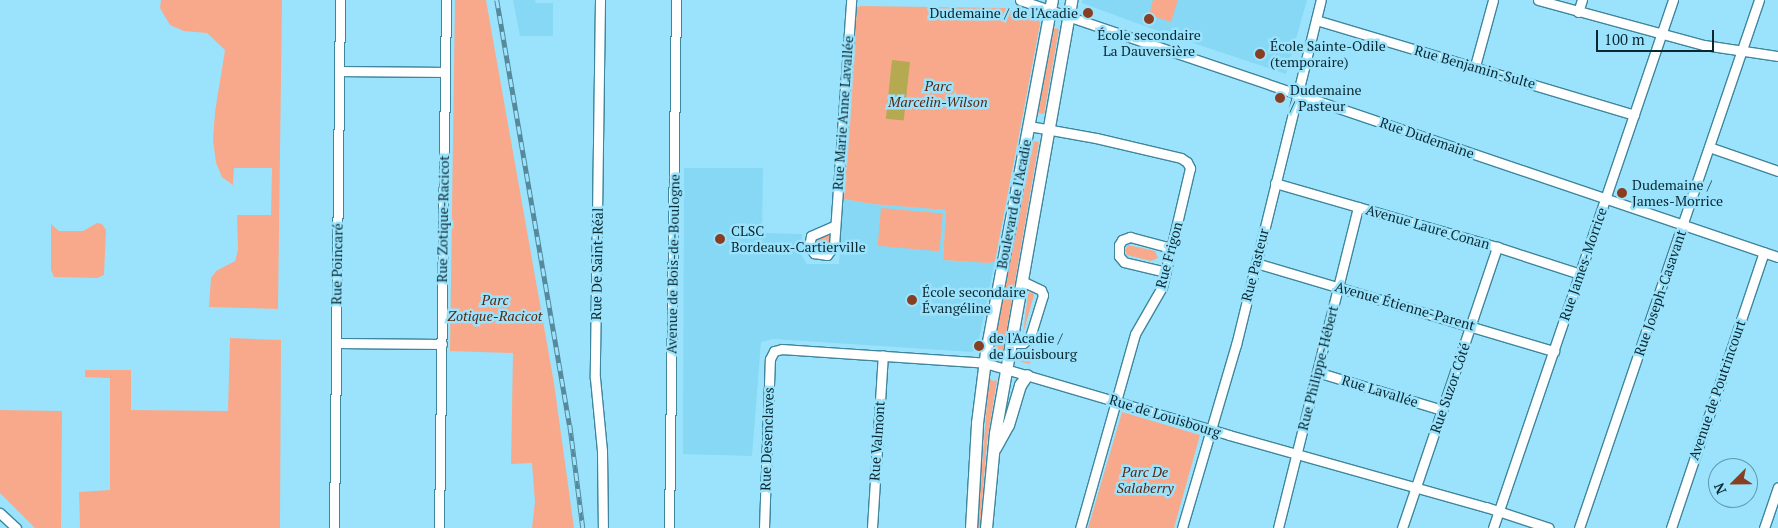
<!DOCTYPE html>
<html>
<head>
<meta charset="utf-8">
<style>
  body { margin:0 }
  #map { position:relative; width:1778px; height:528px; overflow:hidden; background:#9be3fc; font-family:"PT Serif",serif }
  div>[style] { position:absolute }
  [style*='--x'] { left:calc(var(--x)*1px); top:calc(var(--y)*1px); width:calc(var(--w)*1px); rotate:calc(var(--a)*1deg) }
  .built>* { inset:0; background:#86d8f4 }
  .green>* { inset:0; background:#f8a98b; transform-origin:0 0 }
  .water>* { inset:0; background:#b5a952; transform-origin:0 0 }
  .roads { filter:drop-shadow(1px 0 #3f869d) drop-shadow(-1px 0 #3f869d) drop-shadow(0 1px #3f869d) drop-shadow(0 -1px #3f869d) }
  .minor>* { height:9px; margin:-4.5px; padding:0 4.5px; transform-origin:4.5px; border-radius:4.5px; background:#fff }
  .major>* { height:11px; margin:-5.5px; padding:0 5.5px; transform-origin:5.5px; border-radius:5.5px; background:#fff }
  .rail>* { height:4.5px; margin-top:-2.25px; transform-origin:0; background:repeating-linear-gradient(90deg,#9be3fc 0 8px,#55899b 0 16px); box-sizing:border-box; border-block:1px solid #55899b }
  .dots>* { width:14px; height:14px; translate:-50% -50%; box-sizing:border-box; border:2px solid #9be3fc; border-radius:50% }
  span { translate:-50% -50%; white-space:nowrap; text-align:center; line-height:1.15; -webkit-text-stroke:5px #9be3fc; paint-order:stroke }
  .poi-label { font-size:14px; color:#092831 }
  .right { translate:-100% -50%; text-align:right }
  .left { translate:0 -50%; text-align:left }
  .street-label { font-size:14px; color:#092831 }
  .park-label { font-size:14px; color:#5b2610; font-style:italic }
  .north { position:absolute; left:1708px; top:458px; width:50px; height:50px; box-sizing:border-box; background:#9be3fc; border:1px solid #6198ab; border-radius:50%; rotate:247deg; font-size:14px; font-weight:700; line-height:20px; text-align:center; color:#092831 }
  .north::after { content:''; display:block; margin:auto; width:18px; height:22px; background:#873e21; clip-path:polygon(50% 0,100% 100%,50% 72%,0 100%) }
  .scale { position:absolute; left:1596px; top:30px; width:118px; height:22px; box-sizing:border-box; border:2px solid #092831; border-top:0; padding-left:6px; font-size:15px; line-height:18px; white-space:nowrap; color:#092831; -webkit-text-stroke:4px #9be3fc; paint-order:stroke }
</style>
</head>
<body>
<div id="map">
  <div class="built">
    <div style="clip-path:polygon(513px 0,535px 0,536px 3px,553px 3px,553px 36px,520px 36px)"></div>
    <div style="clip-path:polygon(1082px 0,1307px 0,1286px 74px,1169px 35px,1082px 3px)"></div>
    <div style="clip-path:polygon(684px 168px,763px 168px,762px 233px,802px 234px,801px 254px,807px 264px,839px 264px,843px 199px,872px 204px,946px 210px,943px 260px,989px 263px,995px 261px,977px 349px,972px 352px,773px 339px,761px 342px,752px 456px,683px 454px)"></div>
  </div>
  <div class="green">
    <div style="clip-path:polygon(161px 0,282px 0,278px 309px,209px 307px,211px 278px,216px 271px,235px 261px,238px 250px,237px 215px,271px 215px,272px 168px,234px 168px,233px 185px,222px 177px,216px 163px,213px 140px,215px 112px,225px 50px,207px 33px,184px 31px,170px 25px,160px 8px)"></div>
    <div style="clip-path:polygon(455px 0,486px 0,554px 383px,574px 528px,532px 528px,535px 502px,532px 463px,511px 464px,513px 353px,450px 351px)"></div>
    <div style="clip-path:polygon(1153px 0,1178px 0,1171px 22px,1149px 15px)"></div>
    <div style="clip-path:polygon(861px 6px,1006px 8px,1039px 18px,1040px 24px,995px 261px,989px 263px,943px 260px,946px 210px,872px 204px,844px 199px,857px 7px)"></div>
    <div style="clip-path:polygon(1054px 28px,1059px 29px,1044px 114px,1038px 113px)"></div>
    <div style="clip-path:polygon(1033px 141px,1039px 142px,1003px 351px,993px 349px)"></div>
    <div style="left:881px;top:208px;width:62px;height:38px;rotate:5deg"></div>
    <div style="clip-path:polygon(97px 223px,102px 224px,106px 230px,104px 275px,97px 278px,54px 277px,51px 270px,51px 224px,59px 231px,83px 231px)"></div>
    <div style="clip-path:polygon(819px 236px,830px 236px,828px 247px,825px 250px,817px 250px,814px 246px,815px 239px)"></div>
    <div style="clip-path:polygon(1128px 245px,1155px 251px,1158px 258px,1151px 261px,1127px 255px,1125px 250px)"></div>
    <div style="clip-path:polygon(1032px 291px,1034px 295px,1023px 334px,1028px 294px)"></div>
    <div style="clip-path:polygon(230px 338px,281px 340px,280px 528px,80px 528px,79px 492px,110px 490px,110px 378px,85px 377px,85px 370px,131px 370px,131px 410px,228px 411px)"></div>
    <div style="clip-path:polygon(1034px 347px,1030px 364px,1018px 361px,1020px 349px,1030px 351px)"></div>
    <div style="clip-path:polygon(989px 378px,993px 381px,997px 380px,987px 442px,980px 528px,977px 528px)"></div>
    <div style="clip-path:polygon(0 410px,62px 411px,61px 528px,35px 528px,0 493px)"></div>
    <div style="clip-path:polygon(1122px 412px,1200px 435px,1174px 528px,1088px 528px)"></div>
  </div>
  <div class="water">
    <div style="left:892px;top:60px;width:18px;height:59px;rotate:6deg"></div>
  </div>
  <div class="roads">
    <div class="minor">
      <div style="--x:600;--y:0;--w:378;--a:90.8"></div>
      <div style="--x:595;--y:378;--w:73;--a:84.5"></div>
      <div style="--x:602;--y:451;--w:77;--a:89.3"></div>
      <div style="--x:1020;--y:0;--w:800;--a:18.73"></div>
      <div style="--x:1538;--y:0;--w:172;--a:15.2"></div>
      <div style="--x:1704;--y:45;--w:75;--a:8.5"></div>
      <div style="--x:1578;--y:12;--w:13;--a:-72"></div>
      <div style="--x:1316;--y:20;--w:332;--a:16.6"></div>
      <div style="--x:1475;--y:66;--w:68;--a:-74.7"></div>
      <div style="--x:340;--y:71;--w:105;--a:0.5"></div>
      <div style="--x:1029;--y:126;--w:68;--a:10.2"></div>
      <div style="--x:1096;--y:138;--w:87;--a:13.2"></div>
      <div style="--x:1181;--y:158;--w:7;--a:34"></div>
      <div style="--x:1187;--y:162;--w:7;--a:63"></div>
      <div style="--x:1190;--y:168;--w:122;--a:103.2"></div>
      <div style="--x:1162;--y:287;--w:54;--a:119.9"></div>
      <div style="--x:1135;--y:334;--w:202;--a:105.8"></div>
      <div style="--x:1709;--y:147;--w:73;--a:19.2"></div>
      <div style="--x:1275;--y:183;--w:231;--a:16.1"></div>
      <div style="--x:1497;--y:247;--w:87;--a:18"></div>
      <div style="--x:834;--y:226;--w:25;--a:157"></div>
      <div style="--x:811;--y:236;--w:10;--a:101"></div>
      <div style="--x:809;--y:246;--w:9;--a:54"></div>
      <div style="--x:814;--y:253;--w:13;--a:9"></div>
      <div style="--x:827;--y:255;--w:11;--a:-52"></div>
      <div style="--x:834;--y:246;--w:247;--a:-86"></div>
      <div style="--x:1256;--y:263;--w:311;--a:16.5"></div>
      <div style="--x:1166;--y:272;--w:43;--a:-166.6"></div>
      <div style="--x:1124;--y:262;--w:8;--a:-130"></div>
      <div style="--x:1119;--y:256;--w:11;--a:-90"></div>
      <div style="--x:1119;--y:245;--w:6;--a:-59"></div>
      <div style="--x:1122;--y:240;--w:9;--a:-21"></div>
      <div style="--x:1130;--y:237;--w:42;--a:15"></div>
      <div style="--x:337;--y:343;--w:105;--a:0.5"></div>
      <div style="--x:1011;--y:343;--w:12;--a:0"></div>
      <div style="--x:1023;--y:343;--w:9;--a:-41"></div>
      <div style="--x:1030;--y:337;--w:44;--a:-72.8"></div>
      <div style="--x:1043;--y:295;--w:5;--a:-112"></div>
      <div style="--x:1041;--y:290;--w:21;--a:-155"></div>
      <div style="--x:1317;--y:372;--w:131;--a:16.9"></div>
      <div style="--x:0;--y:513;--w:22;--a:43"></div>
      <div style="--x:334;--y:528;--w:528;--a:-89.35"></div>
      <div style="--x:439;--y:528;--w:528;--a:-89.24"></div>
      <div style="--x:669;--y:528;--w:528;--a:-89.24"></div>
      <div style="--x:764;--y:528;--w:169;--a:-88"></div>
      <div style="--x:770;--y:359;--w:9;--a:-63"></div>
      <div style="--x:774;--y:351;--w:8;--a:-14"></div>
      <div style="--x:782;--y:349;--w:203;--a:3.9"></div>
      <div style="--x:985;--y:363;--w:254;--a:16.4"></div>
      <div style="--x:1229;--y:435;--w:267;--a:15.7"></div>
      <div style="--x:1486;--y:507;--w:66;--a:18.4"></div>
      <div style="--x:872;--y:528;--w:173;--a:-86.4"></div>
      <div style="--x:1182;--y:528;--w:191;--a:-73.6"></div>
      <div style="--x:1236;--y:345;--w:355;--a:-76.2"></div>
      <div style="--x:1278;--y:528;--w:331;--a:-76"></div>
      <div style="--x:1402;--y:528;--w:297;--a:-71.3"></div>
      <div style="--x:1493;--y:528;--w:558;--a:-71.18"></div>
      <div style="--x:1579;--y:528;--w:558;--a:-71.18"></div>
      <div style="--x:1671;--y:528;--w:291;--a:-71.4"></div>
      <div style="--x:1764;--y:528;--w:43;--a:-71.1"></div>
    </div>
    <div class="major">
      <div style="--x:995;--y:448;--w:26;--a:-61"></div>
      <div style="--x:1008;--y:425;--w:42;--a:-73.3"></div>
      <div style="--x:1020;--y:385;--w:12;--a:-55"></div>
      <div style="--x:971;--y:528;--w:105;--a:-86.7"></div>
      <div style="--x:977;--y:423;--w:72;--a:-82.8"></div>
      <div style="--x:986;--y:352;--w:358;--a:-79.4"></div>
      <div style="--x:986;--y:528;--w:95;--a:-84.6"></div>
      <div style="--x:995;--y:433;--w:440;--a:-80"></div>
    </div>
  </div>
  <div class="rail">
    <div style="--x:497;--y:0;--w:431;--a:80.3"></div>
    <div style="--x:570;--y:425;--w:104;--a:82.8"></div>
  </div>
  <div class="dots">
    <div style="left:1088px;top:13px;background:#873e21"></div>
    <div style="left:1149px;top:19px;background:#873e21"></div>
    <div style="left:1260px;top:54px;background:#873e21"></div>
    <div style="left:1280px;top:98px;background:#873e21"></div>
    <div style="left:1622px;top:193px;background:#873e21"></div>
    <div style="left:720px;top:239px;background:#873e21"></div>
    <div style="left:912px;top:300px;background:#873e21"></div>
    <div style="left:979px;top:346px;background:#873e21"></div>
  </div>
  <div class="poi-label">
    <span class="right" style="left:1078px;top:13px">Dudemaine / de l'Acadie</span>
    <span style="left:1149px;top:43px">École secondaire<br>La Dauversière</span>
    <span class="left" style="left:1270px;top:54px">École Sainte-Odile<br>(temporaire)</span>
    <span class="left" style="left:1290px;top:98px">Dudemaine<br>/ Pasteur</span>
    <span class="left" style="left:1632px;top:193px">Dudemaine /<br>James-Morrice</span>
    <span class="left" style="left:731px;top:239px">CLSC<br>Bordeaux-Cartierville</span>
    <span class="left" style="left:922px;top:300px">École secondaire<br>Évangéline</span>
    <span class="left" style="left:989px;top:346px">de l'Acadie /<br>de Louisbourg</span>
  </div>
  <div class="street-label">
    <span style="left:1475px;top:67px;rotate:16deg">Rue Benjamin-Sulte</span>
    <span style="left:843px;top:113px;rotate:-86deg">Rue Marie Anne Lavallée</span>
    <span style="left:1427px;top:138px;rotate:19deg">Rue Dudemaine</span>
    <span style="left:1014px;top:204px;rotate:-79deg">Boulevard de l'Acadie</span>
    <span style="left:443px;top:219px;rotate:-89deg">Rue Zotique-Racicot</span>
    <span style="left:1428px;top:227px;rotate:16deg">Avenue Laure Conan</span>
    <span style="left:1169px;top:255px;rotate:-75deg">Rue Frigon</span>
    <span style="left:337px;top:264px;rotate:-89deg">Rue Poincaré</span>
    <span style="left:597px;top:264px;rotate:-89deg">Rue De Saint-Réal</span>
    <span style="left:673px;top:264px;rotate:-89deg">Avenue de Bois-de-Boulogne</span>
    <span style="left:1583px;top:264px;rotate:-71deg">Rue James-Morrice</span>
    <span style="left:1255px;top:265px;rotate:-76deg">Rue Pasteur</span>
    <span style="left:1660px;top:293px;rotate:-71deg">Rue Joseph-Casavant</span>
    <span style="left:1405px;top:306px;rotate:16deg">Avenue Étienne-Parent</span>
    <span style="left:1318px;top:368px;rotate:-76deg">Rue Philippe-Hébert</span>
    <span style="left:1450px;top:388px;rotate:-71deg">Rue Suzor Côté</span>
    <span style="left:1717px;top:390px;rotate:-71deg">Avenue de Poutrincourt</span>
    <span style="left:1380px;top:391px;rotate:17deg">Rue Lavallée</span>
    <span style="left:1165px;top:416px;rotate:17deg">Rue de Louisbourg</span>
    <span style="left:767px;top:439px;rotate:-88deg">Rue Desenclaves</span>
    <span style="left:877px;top:441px;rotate:-86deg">Rue Valmont</span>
  </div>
  <div class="park-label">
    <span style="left:938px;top:94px">Parc<br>Marcelin-Wilson</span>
    <span style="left:495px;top:308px">Parc<br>Zotique-Racicot</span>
    <span style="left:1145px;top:480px">Parc De<br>Salaberry</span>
  </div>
  <div class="north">N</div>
  <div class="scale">100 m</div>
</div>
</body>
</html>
